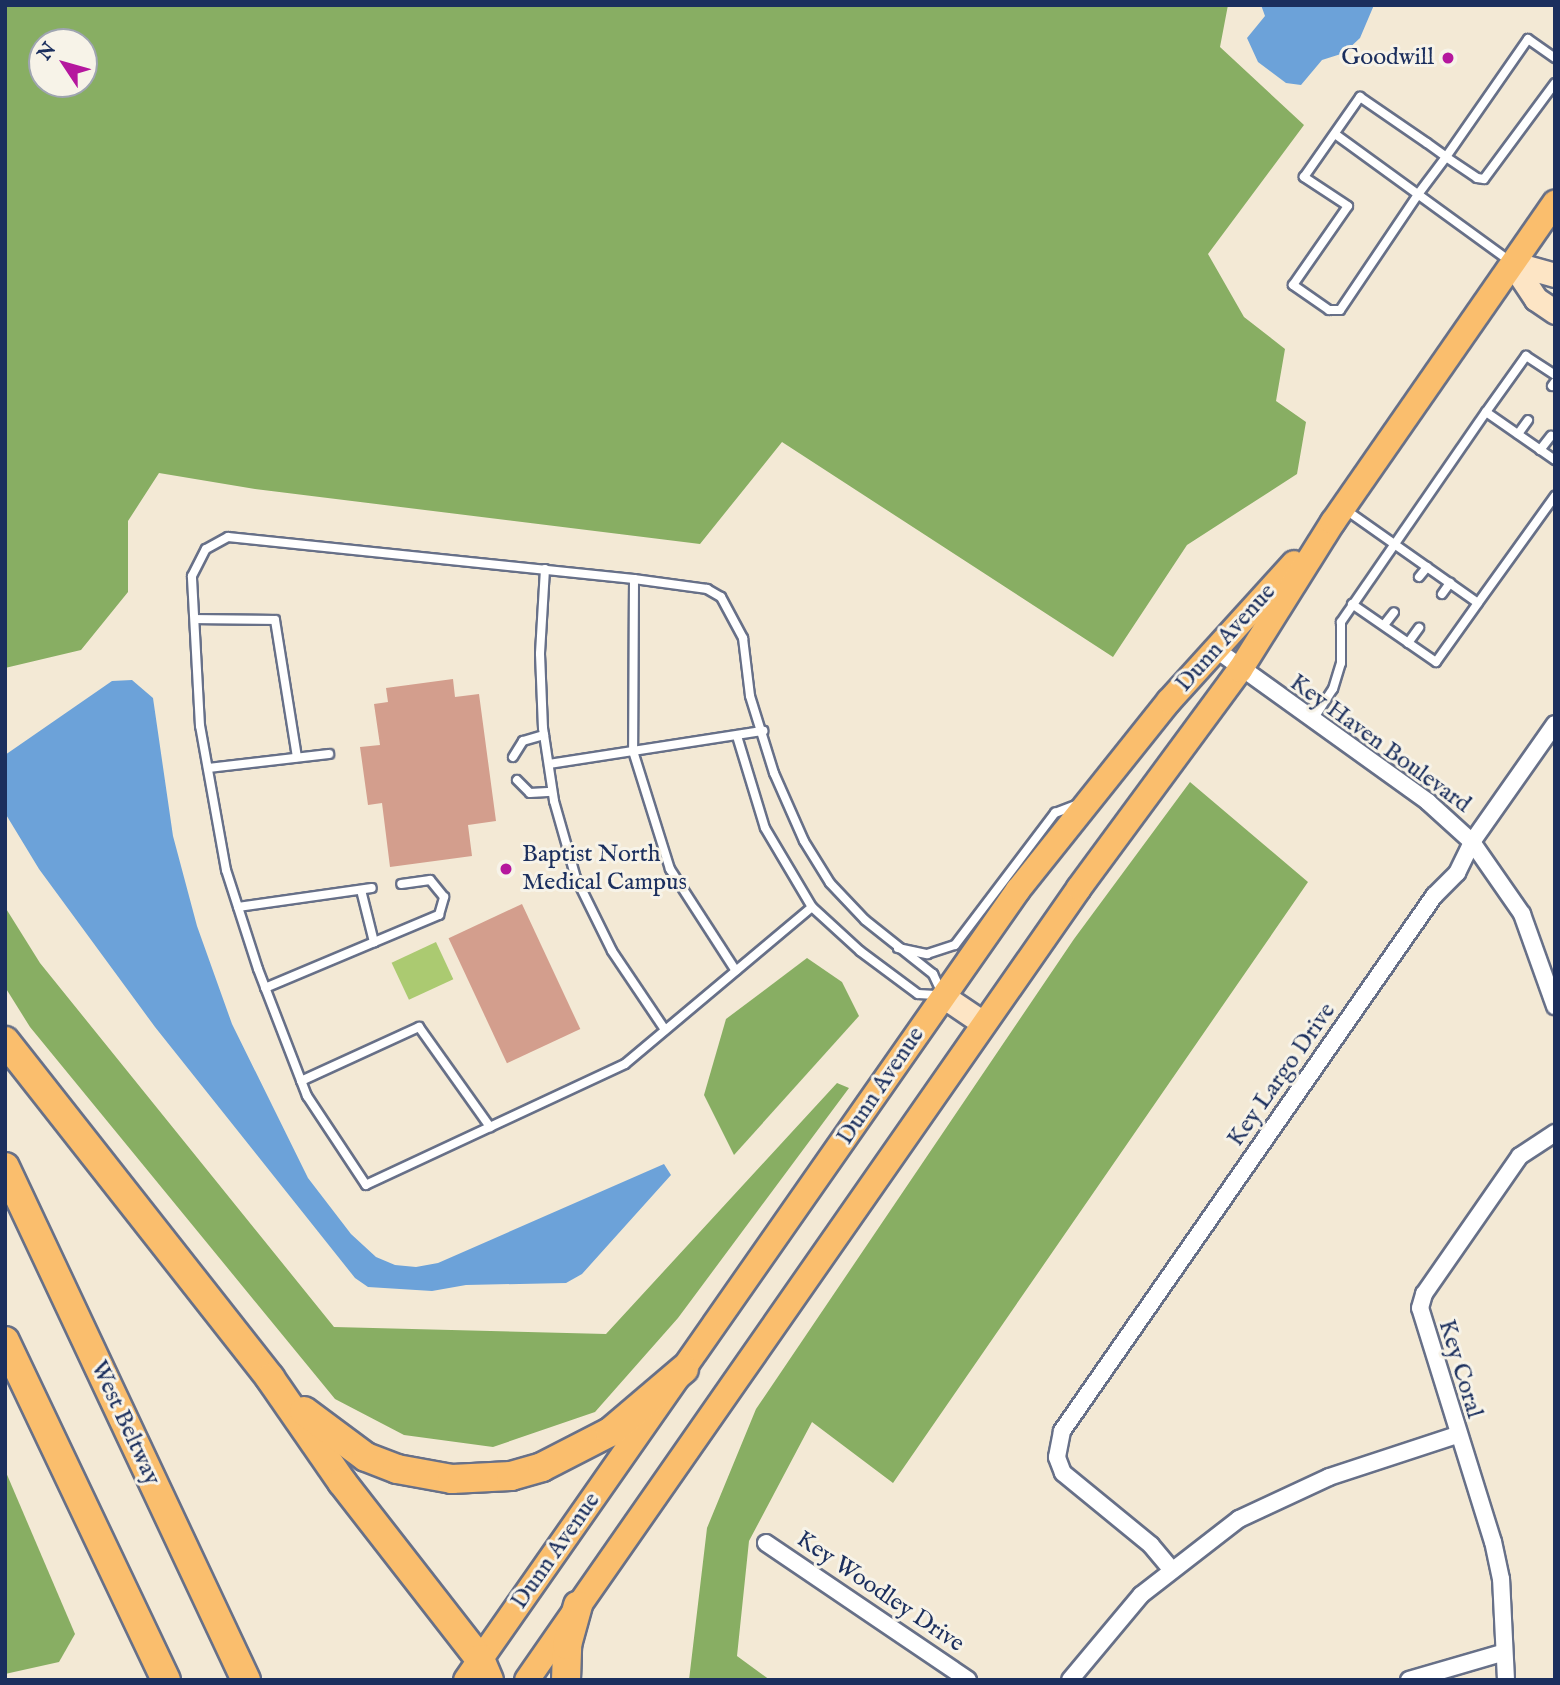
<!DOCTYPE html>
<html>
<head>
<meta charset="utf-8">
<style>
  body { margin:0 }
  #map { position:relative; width:1560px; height:1685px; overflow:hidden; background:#f3e9d5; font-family:"IM FELL English",serif }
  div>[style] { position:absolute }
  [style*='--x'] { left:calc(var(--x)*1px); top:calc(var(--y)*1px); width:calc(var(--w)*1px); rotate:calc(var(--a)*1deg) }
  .green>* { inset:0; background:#abca71; transform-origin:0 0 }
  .forest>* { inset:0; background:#88ae63 }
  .water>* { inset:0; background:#6ca2d9 }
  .building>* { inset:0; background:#d39e8d; transform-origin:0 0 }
  .roads { filter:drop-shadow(2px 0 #677088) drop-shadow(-2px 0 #677088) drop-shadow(0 2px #677088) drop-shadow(0 -2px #677088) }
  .lane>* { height:8px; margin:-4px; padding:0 4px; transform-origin:4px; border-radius:4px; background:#fff }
  .street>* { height:16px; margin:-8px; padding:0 8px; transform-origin:8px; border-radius:8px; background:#fff }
  .secondary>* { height:23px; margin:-11.5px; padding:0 11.5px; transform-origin:11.5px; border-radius:11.5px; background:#fde5c5 }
  .primary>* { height:24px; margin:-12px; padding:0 12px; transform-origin:12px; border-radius:12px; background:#fabe6d }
  .highway>* { height:28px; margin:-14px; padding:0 14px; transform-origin:14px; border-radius:14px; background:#fabe6d }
  .dots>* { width:19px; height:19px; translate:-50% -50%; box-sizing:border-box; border:4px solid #f7f3e8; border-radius:50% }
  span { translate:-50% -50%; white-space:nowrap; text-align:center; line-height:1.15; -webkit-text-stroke:6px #f7f3e8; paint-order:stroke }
  .poi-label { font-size:24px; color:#1b2f5e }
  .right { translate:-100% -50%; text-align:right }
  .left { translate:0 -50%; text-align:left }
  .street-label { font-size:24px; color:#1b2f5e }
  .frame { position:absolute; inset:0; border:7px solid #1b2f5e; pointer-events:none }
  .north { position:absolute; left:28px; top:28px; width:70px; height:70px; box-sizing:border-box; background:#f7f3e8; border:2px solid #9fa5b1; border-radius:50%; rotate:306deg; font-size:19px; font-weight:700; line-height:28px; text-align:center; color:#1b2f5e }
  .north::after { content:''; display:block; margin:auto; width:24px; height:32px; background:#b5179e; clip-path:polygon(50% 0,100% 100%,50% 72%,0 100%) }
</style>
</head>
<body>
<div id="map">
  <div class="green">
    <div style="left:436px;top:942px;width:41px;height:49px;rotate:65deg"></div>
  </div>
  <div class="forest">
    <div style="clip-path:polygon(evenodd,5px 5px,1228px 5px,1220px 47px,1304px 125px,1208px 254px,1244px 317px,1285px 349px,1276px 401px,1306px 422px,1297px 474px,1187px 545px,1113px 657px,782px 442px,700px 544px,255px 489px,159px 473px,128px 521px,128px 592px,81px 650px,5px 668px,5px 5px,42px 42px,84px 42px,84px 84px,42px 84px,42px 42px)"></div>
    <div style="clip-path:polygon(1190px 782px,1308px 882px,893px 1483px,812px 1422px,749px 1541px,737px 1656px,770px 1680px,689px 1680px,707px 1528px,756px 1409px,1074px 939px)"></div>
    <div style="clip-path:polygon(5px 907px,40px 963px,334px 1327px,606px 1334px,837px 1083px,849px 1088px,678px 1318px,595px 1412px,493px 1447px,404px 1435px,335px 1399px,30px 1027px,5px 987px)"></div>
    <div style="clip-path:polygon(807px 958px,842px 982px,859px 1016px,734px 1155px,704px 1095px,726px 1019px)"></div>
    <div style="clip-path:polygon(5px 1470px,75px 1634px,59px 1662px,5px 1674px)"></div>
  </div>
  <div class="water">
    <div style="clip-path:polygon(1261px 5px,1374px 5px,1360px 38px,1344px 53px,1322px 60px,1301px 85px,1286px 83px,1258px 62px,1247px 38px,1265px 16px)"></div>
    <div style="clip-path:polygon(132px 680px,153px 698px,173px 836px,197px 926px,232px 1024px,308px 1178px,351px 1234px,376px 1257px,395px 1265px,416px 1267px,438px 1263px,664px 1164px,671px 1175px,582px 1274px,566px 1283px,466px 1285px,432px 1291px,368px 1287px,355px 1278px,155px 1027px,39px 869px,5px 813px,5px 755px,112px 681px)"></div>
  </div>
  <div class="building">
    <div style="clip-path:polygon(453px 679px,455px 697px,479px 694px,496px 821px,468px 825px,472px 856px,390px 867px,382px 803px,368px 805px,360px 747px,380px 745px,374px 704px,388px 702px,386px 688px)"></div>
    <div style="left:522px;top:904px;width:138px;height:81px;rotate:65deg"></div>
  </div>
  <div class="roads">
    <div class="lane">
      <div style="--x:1555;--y:58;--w:33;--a:-145"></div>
      <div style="--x:1528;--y:39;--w:144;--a:124.8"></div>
      <div style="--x:1446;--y:157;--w:45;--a:126.9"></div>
      <div style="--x:1419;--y:193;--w:141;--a:124"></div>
      <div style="--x:1340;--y:310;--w:11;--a:180"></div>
      <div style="--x:1329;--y:310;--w:44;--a:-145.2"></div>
      <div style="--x:1293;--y:285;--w:96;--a:-55.2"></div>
      <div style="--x:1348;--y:206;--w:53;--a:-146.6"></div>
      <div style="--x:1304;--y:177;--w:98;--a:-55"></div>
      <div style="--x:1360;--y:97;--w:81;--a:34.5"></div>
      <div style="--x:1427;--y:143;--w:24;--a:36"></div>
      <div style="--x:1446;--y:157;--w:37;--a:34"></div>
      <div style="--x:1477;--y:178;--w:7;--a:8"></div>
      <div style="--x:1484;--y:179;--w:119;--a:-53.5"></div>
      <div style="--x:1335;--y:134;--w:216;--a:36"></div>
      <div style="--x:1552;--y:386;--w:5;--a:-53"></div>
      <div style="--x:1486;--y:412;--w:84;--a:34.8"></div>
      <div style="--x:1518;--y:434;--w:17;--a:-54"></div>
      <div style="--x:1540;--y:450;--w:18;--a:-52"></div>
      <div style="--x:1346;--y:510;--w:161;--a:35.2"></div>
      <div style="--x:1478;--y:603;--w:132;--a:-54.3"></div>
      <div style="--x:545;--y:569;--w:85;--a:93.4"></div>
      <div style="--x:540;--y:654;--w:74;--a:87.7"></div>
      <div style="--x:543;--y:728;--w:74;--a:81.4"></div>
      <div style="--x:554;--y:801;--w:80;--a:74.1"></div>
      <div style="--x:576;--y:878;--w:81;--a:63.7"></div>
      <div style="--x:612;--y:951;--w:95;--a:56.1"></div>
      <div style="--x:1419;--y:577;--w:13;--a:-51"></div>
      <div style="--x:634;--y:579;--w:172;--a:90.3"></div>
      <div style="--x:633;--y:751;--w:124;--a:72.6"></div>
      <div style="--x:670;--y:869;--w:121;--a:57.1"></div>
      <div style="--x:1442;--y:594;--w:14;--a:-54"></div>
      <div style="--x:1352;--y:604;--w:102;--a:34.6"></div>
      <div style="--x:1436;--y:662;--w:72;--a:-54.6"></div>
      <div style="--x:195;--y:619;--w:80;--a:0.7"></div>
      <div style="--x:275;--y:620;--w:139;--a:80.9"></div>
      <div style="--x:1384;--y:625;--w:16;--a:-52"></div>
      <div style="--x:1408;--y:643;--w:19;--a:-54"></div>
      <div style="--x:1312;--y:721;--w:38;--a:-57"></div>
      <div style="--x:1333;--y:689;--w:27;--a:-73"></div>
      <div style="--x:1341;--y:663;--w:41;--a:-90"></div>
      <div style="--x:1341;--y:622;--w:255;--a:-55.4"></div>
      <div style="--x:1486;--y:412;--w:69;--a:-54.5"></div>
      <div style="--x:1526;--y:356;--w:35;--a:33"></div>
      <div style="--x:737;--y:736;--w:96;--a:73.1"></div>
      <div style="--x:765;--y:828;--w:92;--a:59.3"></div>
      <div style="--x:812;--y:907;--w:65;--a:42.5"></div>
      <div style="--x:860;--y:951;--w:72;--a:36.6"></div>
      <div style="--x:918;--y:994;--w:22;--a:3"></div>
      <div style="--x:513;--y:757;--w:19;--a:-58"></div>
      <div style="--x:523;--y:741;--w:22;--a:-16"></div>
      <div style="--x:549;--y:764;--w:217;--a:-8.8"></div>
      <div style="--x:208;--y:768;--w:122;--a:-6.6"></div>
      <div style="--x:517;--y:780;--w:18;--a:45"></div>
      <div style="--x:530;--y:793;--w:22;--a:-3"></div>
      <div style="--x:361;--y:890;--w:54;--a:76"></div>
      <div style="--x:238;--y:907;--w:135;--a:-8.1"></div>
      <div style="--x:812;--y:907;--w:244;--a:140"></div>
      <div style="--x:625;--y:1064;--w:286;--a:155"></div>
      <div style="--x:366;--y:1185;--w:107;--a:-123.5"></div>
      <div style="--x:307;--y:1096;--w:136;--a:-111.1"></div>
      <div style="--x:258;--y:969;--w:104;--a:-107.9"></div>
      <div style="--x:226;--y:870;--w:146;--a:-100.2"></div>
      <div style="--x:200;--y:726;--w:150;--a:-93.1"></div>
      <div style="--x:192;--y:576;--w:30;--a:-63"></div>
      <div style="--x:206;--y:549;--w:25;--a:-29"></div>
      <div style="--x:228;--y:537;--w:408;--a:5.9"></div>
      <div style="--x:634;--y:579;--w:74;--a:7.8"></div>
      <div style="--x:707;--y:589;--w:16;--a:30"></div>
      <div style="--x:721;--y:597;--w:47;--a:61.8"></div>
      <div style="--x:743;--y:638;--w:58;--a:83.1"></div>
      <div style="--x:750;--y:696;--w:81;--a:72.7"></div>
      <div style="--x:774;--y:773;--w:74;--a:66.2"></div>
      <div style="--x:804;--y:841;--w:49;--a:58.2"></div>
      <div style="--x:830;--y:883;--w:51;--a:46.6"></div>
      <div style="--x:865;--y:920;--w:87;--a:38.5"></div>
      <div style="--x:933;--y:974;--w:21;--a:65"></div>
      <div style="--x:898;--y:948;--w:30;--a:12"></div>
      <div style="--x:927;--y:954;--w:29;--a:-18"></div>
      <div style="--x:955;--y:945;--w:166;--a:-52.9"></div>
      <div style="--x:1055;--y:813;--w:25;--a:-21"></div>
      <div style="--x:265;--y:988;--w:189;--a:-22.8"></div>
      <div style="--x:439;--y:915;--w:19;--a:-74"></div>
      <div style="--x:444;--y:897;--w:22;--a:-129"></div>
      <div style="--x:430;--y:880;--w:29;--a:172"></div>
      <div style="--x:301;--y:1081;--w:130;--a:-24.6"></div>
      <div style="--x:419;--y:1027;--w:123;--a:54.6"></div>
    </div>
    <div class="street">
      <div style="--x:1214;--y:648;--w:264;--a:35.7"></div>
      <div style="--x:1428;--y:802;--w:59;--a:42.3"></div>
      <div style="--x:1472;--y:842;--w:88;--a:55.2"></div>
      <div style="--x:1522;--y:914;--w:98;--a:70.3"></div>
      <div style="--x:766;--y:1543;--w:244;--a:34.1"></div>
      <div style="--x:1171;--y:1569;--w:31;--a:-130"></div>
      <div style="--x:1151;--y:1545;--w:114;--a:-140.7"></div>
      <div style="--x:1063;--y:1473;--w:17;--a:-111"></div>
      <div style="--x:1057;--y:1457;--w:26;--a:-79"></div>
      <div style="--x:1062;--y:1431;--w:652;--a:-55.19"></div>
      <div style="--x:1434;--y:896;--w:33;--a:-45"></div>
      <div style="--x:1457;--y:873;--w:34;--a:-64"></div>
      <div style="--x:1472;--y:842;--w:144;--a:-54.9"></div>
      <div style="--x:1070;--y:1680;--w:111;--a:-50.1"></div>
      <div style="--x:1141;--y:1595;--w:124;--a:-37.8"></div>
      <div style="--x:1239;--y:1519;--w:99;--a:-25"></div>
      <div style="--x:1329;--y:1477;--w:135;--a:-18.2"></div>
      <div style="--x:1409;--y:1680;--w:97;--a:-16.2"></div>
      <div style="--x:1506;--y:1680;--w:101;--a:-92.8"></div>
      <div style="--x:1501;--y:1579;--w:38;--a:-102"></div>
      <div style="--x:1493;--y:1542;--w:245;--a:-107.3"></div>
      <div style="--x:1420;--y:1308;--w:15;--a:-74"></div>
      <div style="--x:1424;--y:1294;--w:168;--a:-55.2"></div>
      <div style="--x:1520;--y:1156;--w:42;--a:-33.3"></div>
    </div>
    <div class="secondary">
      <div style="--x:1512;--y:263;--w:43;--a:56.3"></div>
      <div style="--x:1536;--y:299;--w:23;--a:34"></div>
      <div style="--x:1512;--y:263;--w:45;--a:15.6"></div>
      <div style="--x:943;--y:996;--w:48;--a:34"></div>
    </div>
    <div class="primary">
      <div style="--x:466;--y:1680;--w:964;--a:-55.06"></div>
      <div style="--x:1018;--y:890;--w:242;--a:-51.4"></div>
      <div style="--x:1169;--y:701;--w:186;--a:-47.8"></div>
      <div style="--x:527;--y:1680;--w:965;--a:-55.12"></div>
      <div style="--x:1079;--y:888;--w:271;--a:-53.6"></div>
      <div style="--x:1240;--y:670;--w:175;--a:-57.9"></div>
      <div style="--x:1333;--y:522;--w:389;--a:-55.2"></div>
    </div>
    <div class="highway">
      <div style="--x:5;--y:1041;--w:429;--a:51.8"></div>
      <div style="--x:270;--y:1378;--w:126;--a:55.3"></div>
      <div style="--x:342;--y:1482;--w:224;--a:52.1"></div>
      <div style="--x:480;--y:1659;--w:23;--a:67"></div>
      <div style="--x:5;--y:1167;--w:567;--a:64.84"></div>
      <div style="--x:5;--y:1341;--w:375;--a:64.6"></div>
      <div style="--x:304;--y:1411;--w:77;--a:36.6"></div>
      <div style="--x:366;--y:1457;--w:33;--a:21"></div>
      <div style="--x:397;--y:1469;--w:56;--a:10.3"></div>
      <div style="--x:452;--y:1479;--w:59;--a:-2.9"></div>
      <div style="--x:511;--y:1476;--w:32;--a:-16"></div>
      <div style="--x:542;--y:1467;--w:76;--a:-27.2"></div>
      <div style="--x:610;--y:1432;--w:97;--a:-40.4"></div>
      <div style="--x:566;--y:1680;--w:35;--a:-88"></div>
      <div style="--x:567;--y:1645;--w:41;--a:-74.6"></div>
    </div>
  </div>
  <div class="dots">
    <div style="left:1448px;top:58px;background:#b5179e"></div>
    <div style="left:506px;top:869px;background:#b5179e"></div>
  </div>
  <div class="poi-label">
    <span class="right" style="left:1434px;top:58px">Goodwill</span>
    <span class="left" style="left:522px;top:869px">Baptist North<br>Medical Campus</span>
  </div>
  <div class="street-label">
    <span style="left:1226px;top:638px;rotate:-48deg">Dunn Avenue</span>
    <span style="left:1380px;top:744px;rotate:36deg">Key Haven Boulevard</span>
    <span style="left:1282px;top:1075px;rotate:-55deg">Key Largo Drive</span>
    <span style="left:881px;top:1086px;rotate:-56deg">Dunn Avenue</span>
    <span style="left:1460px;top:1369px;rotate:73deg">Key Coral</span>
    <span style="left:125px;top:1423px;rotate:65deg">West Beltway</span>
    <span style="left:556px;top:1551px;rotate:-55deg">Dunn Avenue</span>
    <span style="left:880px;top:1592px;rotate:34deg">Key Woodley Drive</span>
  </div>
  <div class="frame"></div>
  <div class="north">N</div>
</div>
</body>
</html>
